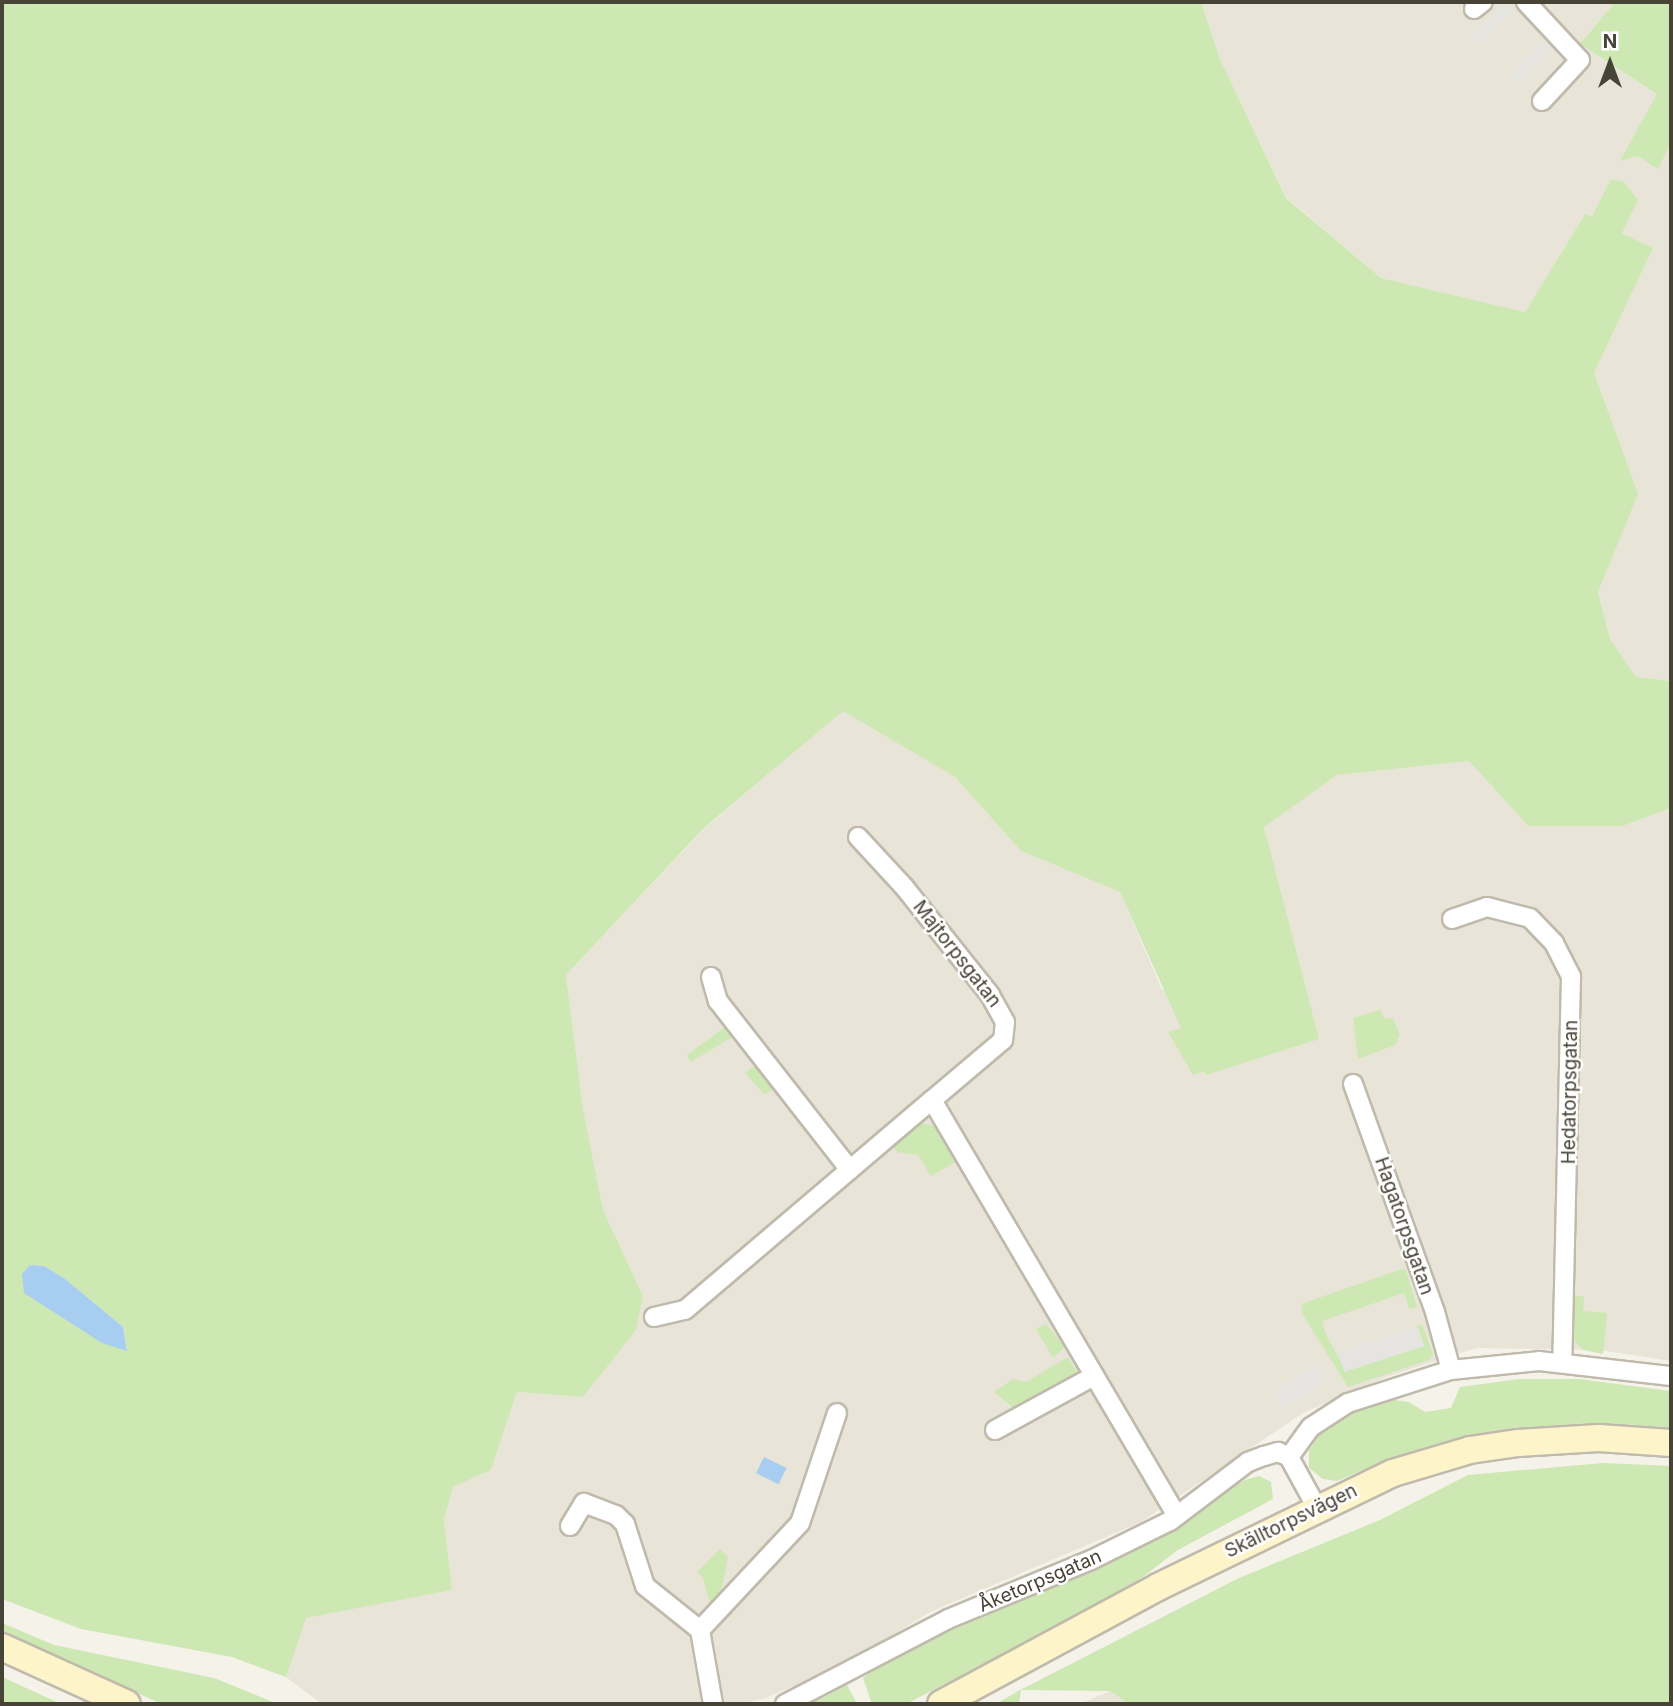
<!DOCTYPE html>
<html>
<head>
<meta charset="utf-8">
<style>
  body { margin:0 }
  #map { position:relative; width:1673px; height:1706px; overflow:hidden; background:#f4f2e9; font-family:Inter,sans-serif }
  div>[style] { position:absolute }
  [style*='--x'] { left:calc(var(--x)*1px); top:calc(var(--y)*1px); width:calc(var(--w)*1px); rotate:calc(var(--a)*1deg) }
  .residential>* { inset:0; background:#e8e4d7 }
  .green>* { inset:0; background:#cde8b3; transform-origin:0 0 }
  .parking>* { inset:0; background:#e6e4e1; transform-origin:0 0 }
  .water>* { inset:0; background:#a7cdf0; transform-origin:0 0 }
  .roads { filter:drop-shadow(2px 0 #c0baac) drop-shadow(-2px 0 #c0baac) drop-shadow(0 2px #c0baac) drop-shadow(0 -2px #c0baac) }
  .street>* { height:18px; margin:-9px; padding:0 9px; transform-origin:9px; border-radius:9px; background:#fff }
  .secondary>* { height:26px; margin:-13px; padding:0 13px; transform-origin:13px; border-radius:13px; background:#fef4ca }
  span { translate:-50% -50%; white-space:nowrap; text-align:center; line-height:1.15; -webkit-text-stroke:5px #fff; paint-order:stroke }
  .street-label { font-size:19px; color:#484337 }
  .frame { position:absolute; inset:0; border:4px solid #484337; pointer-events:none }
  .north { position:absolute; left:1575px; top:28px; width:70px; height:70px; -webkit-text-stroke:5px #fff; paint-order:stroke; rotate:0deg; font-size:19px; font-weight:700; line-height:28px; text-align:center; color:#484337 }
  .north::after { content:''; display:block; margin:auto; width:24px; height:32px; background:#484337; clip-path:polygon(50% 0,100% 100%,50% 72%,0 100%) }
</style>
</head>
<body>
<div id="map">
  <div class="residential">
    <div style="clip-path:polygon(1201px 2px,1615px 2px,1580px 44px,1671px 103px,1671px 681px,1636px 677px,1610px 639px,1598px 592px,1637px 494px,1594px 373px,1653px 248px,1585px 214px,1525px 312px,1381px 278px,1286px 197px,1220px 59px)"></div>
    <div style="clip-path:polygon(843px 710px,955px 777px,1021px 851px,1120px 892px,1162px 990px,1294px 954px,1264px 826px,1337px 775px,1469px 761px,1528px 826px,1623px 826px,1671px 808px,1671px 1361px,1600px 1350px,1476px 1348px,1386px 1377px,1303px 1413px,1141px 1522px,930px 1612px,841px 1666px,763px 1699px,739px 1704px,322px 1704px,286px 1677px,305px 1618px,452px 1590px,444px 1520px,453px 1487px,491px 1470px,517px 1392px,583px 1397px,643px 1296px,603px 1210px,583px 1109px,566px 975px,706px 827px)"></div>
    <div style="clip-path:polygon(1110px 1691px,1127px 1704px,1080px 1704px)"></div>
  </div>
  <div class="green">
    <div style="clip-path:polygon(evenodd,2px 2px,1201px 2px,1220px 59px,1286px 198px,1381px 278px,1525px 312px,1585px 214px,1592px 217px,1611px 179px,1624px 182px,1638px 200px,1622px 233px,1653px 248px,1594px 373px,1638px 494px,1598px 592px,1610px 639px,1636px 677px,1671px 681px,1671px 808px,1623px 826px,1528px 826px,1469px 761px,1337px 775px,1264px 827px,1319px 1039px,1206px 1075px,1204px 1071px,1193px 1075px,1168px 1032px,1181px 1028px,1120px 892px,1021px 851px,955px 777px,843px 711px,705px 827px,566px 975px,583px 1109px,603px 1210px,643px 1296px,636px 1330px,583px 1397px,517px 1392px,491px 1470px,453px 1487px,444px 1520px,452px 1590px,306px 1618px,286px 1677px,232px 1657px,81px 1629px,2px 1599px,2px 2px,30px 1265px,44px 1266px,64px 1278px,123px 1327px,127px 1350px,30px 1265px)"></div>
    <div style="clip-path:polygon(1615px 2px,1671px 2px,1671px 142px,1658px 169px,1638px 156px,1620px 161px,1657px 94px,1580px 44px)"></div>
    <div style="clip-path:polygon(1380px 1010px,1385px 1019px,1393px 1018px,1400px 1035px,1395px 1045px,1358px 1059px,1353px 1018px)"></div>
    <div style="clip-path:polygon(725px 1027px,732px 1037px,691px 1062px,687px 1055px)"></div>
    <div style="left:754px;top:1066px;width:29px;height:11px;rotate:49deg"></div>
    <div style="clip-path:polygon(919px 1123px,936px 1126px,957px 1161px,931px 1176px,918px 1155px,897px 1152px,892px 1145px)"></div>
    <div style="clip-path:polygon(1405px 1268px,1417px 1307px,1410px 1309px,1404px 1293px,1322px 1321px,1327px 1337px,1346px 1371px,1422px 1345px,1416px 1326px,1422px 1324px,1433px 1354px,1429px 1360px,1348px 1387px,1303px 1315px,1301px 1304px)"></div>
    <div style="clip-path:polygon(1573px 1295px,1584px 1297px,1583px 1311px,1607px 1313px,1603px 1354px,1583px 1350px,1574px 1340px)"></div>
    <div style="clip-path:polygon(1046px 1324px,1065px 1347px,1053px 1358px,1036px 1329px)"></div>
    <div style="clip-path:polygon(1068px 1357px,1079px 1376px,1016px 1410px,994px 1392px,1013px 1379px,1026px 1382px)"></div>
    <div style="clip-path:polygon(1519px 1379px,1579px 1379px,1671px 1391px,1671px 1433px,1582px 1424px,1462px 1440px,1379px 1463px,1337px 1481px,1323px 1479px,1309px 1468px,1309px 1451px,1320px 1433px,1363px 1408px,1388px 1399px,1409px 1402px,1425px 1412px,1451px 1408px,1460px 1387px)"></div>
    <div style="clip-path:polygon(1603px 1463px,1671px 1466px,1671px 1704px,1128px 1704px,1110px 1691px,1021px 1690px,1019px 1704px,996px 1704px,1020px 1690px,1239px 1578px,1380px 1520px,1468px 1475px)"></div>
    <div style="clip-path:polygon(1259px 1476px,1271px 1482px,1273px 1499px,1176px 1551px,1124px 1592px,906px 1704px,872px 1704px,863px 1678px,885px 1661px,956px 1624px,1136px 1550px,1245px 1480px)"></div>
    <div style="clip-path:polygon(720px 1549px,728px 1557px,720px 1598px,711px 1608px,703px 1578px,697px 1572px)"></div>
    <div style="clip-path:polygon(2px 1623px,54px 1645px,214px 1678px,278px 1704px,162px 1704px,2px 1633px)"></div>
    <div style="clip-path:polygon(2px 1677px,59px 1703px,62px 1704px,2px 1704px)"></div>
    <div style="clip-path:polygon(847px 1685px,857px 1704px,808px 1704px,819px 1700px)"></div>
  </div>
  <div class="parking">
    <div style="left:1506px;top:2px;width:11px;height:49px;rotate:45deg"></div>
    <div style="left:1544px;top:41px;width:11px;height:49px;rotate:45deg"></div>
    <div style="left:1418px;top:1327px;width:20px;height:84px;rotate:72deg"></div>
    <div style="left:1319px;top:1365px;width:17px;height:53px;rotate:59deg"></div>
  </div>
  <div class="water">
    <div style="clip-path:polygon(30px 1265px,44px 1266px,64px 1278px,123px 1327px,127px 1351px,102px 1343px,24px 1293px,22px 1274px)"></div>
    <div style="left:764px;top:1457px;width:25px;height:18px;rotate:26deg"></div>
  </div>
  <div class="roads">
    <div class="street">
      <div style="--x:1526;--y:2;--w:79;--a:47"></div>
      <div style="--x:1580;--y:60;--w:56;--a:132.8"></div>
      <div style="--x:1474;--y:9;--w:11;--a:-38"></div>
      <div style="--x:858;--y:837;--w:69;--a:47.3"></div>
      <div style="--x:905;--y:888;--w:137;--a:51.5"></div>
      <div style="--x:990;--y:995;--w:31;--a:61"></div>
      <div style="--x:1005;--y:1022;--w:18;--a:96"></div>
      <div style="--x:1003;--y:1040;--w:93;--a:139.8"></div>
      <div style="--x:1452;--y:919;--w:37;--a:-19"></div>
      <div style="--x:1487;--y:907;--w:44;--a:14.3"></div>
      <div style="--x:1530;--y:918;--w:35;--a:46"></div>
      <div style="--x:1554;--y:943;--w:38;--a:63"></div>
      <div style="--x:1571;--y:977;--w:385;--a:91.3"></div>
      <div style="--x:711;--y:977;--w:25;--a:74"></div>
      <div style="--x:718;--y:1001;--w:214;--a:52"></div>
      <div style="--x:1353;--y:1084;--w:242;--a:70.2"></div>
      <div style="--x:1435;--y:1312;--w:60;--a:74.6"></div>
      <div style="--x:654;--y:1317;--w:32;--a:-13"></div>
      <div style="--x:685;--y:1310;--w:324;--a:-40.4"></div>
      <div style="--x:932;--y:1100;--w:481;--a:59.5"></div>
      <div style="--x:995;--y:1430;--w:113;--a:-28.6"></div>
      <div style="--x:1289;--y:1457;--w:37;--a:-54"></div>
      <div style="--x:1311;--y:1427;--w:44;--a:-33"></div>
      <div style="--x:1348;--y:1403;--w:108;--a:-17.8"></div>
      <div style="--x:1451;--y:1370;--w:88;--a:-5.8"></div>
      <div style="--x:1539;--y:1361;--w:133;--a:6.5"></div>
      <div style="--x:570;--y:1526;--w:27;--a:-59"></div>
      <div style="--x:584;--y:1503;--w:34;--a:21"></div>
      <div style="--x:616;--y:1515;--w:13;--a:45"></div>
      <div style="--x:625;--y:1524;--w:65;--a:72.1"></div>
      <div style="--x:645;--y:1586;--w:70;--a:38.7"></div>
      <div style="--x:700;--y:1630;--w:75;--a:80"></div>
      <div style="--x:700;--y:1630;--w:146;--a:-46.9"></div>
      <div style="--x:800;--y:1523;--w:116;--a:-71.4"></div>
      <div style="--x:785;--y:1704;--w:184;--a:-27.5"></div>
      <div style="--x:948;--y:1619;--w:155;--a:-22.4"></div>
      <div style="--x:1091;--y:1560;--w:88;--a:-26.3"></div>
      <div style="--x:1170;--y:1521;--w:98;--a:-37.1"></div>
      <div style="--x:1248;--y:1462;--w:17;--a:-21"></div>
      <div style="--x:1264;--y:1456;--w:15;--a:-16"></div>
      <div style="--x:1278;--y:1452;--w:12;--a:24"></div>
      <div style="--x:1289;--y:1457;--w:58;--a:61.2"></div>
    </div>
    <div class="secondary">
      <div style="--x:2;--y:1647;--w:137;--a:24.5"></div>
      <div style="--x:941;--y:1704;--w:247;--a:-28.3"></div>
      <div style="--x:1158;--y:1587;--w:261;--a:-25.9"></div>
      <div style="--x:1393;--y:1473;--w:80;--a:-16.6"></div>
      <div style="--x:1470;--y:1450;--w:49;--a:-8.3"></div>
      <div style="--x:1518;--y:1443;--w:81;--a:-3.5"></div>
      <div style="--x:1599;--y:1438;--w:72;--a:4"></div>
    </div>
  </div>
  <div class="street-label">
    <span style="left:957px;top:954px;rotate:52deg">Majtorpsgatan</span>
    <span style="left:1570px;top:1092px;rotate:-89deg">Hedatorpsgatan</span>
    <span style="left:1404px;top:1226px;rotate:71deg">Hagatorpsgatan</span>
    <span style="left:1291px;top:1521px;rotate:-26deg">Skälltorpsvägen</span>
    <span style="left:1040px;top:1581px;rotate:-23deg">Åketorpsgatan</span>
  </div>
  <div class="frame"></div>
  <div class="north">N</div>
</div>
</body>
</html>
